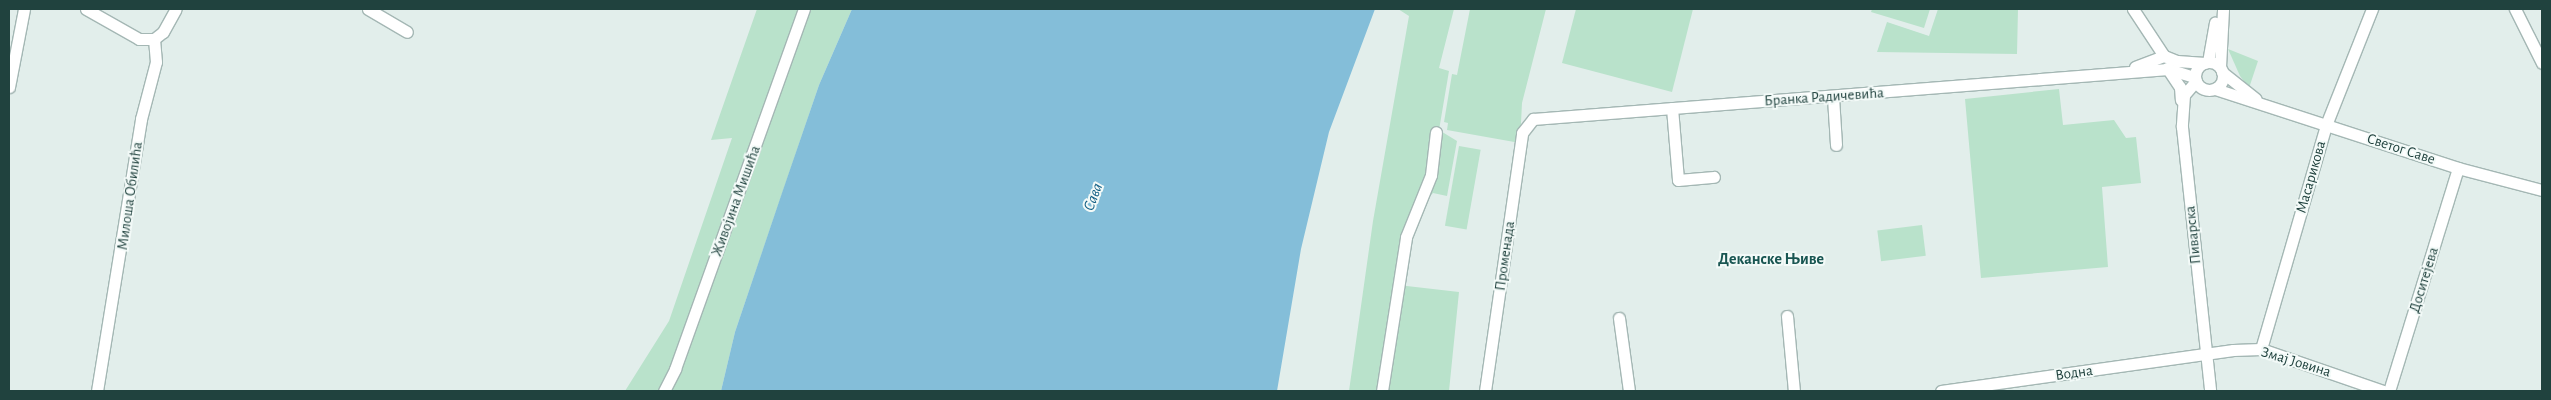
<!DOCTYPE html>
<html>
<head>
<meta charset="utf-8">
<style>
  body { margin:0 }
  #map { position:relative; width:2551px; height:400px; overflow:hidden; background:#e2eeeb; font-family:"Alegreya Sans",sans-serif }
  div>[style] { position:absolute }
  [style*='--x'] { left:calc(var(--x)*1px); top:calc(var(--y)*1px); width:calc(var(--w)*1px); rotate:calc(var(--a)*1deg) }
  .green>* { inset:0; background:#b9e2cb; transform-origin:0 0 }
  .water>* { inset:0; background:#84bed9 }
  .roads { filter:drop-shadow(1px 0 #a4b7b4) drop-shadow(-1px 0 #a4b7b4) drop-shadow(0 1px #a4b7b4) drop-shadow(0 -1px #a4b7b4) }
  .minor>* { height:11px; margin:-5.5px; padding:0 5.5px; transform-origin:5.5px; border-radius:5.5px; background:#fff }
  .minor>.ring { margin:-5.5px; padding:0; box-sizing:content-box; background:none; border:11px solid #fff; border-radius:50% }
  span { translate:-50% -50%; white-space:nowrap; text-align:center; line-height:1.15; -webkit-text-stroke:4px #f3faf8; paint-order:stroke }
  .street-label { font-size:15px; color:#20423e }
  .water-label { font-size:16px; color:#125f85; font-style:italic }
  .neighbourhood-label { font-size:16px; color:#195652; font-weight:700 }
  .frame { position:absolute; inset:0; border:10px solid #20423e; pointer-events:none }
</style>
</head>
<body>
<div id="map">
  <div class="green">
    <div style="clip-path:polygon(757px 9px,852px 9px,819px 85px,735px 332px,721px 391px,625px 391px,669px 321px,732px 138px,711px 140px)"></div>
    <div style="clip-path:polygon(1398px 9px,1454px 9px,1439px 68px,1449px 71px,1439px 130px,1457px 141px,1447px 196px,1433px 193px,1410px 218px,1398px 285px,1459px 292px,1449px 391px,1349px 391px,1373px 221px,1409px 16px)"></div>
    <div style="clip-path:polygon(1470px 9px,1546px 9px,1522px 103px,1520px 143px,1447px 130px,1448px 123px,1444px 122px,1452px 74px,1457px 75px)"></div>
    <div style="clip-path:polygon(1576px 9px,1693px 9px,1672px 92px,1562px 63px)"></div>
    <div style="clip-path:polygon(1872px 9px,1930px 9px,1924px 28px,1871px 12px)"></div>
    <div style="clip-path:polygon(1938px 9px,2018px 9px,2017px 54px,1877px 52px,1887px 22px,1929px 36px)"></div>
    <div style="clip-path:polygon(2228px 49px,2258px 61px,2249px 88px,2240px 76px)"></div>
    <div style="clip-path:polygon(2059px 89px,2063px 125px,2114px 120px,2126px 138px,2136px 137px,2141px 183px,2102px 187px,2108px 267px,1981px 278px,1965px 99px)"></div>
    <div style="left:1459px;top:146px;width:22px;height:81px;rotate:10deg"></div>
    <div style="left:1922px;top:225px;width:31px;height:45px;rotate:83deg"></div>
  </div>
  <div class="water">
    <div style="clip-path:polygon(852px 9px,1375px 9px,1329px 132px,1301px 249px,1277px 391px,721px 391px,735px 332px,784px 187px,819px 85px)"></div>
  </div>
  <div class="roads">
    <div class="minor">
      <div style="--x:86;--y:9;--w:61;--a:29.5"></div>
      <div style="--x:139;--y:39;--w:15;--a:0"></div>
      <div style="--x:368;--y:9;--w:45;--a:30.5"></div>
      <div style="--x:2133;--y:9;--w:56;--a:56.6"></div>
      <div style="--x:2164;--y:56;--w:14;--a:21"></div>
      <div style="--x:2177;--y:61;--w:28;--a:4"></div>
      <div style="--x:2515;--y:9;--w:60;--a:63.4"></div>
      <div style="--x:154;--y:39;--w:11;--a:-38"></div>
      <div style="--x:163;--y:32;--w:26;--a:-61"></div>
      <div class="ring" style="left:2195px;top:62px;width:17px;height:17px"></div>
      <div style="--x:2208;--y:62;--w:40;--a:-80"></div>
      <div style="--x:2135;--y:67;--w:31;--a:-21"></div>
      <div style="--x:2220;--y:67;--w:58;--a:-87"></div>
      <div style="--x:2167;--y:68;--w:23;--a:56"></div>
      <div style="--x:2180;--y:87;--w:13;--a:86"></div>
      <div style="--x:2222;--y:72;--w:43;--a:38.5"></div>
      <div style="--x:2196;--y:81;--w:18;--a:131"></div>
      <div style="--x:2184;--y:95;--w:32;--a:94"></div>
      <div style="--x:2182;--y:127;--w:265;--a:83.9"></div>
      <div style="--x:9;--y:87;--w:79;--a:-79.1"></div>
      <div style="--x:2215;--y:89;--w:256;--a:18"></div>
      <div style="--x:2458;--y:168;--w:87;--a:14.7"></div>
      <div style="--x:1833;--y:97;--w:48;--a:86.4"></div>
      <div style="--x:1672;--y:108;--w:72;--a:85.2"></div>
      <div style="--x:1678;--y:180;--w:36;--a:-5"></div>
      <div style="--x:1787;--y:316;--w:75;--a:84.7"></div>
      <div style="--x:1619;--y:318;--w:74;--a:82.2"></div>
      <div style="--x:2261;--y:349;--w:233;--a:-73.8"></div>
      <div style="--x:2326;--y:125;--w:125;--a:-68.4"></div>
      <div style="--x:97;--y:391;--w:276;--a:-80.8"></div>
      <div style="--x:141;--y:119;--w:59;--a:-75.3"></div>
      <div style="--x:156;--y:62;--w:23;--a:-95"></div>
      <div style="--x:664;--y:391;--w:25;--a:-63"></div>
      <div style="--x:675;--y:369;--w:382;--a:-70.3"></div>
      <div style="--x:1382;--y:391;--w:156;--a:-81.1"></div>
      <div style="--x:1406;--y:237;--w:67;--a:-68"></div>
      <div style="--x:1431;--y:175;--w:43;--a:-83.4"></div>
      <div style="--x:1485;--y:391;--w:261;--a:-81.8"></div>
      <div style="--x:1522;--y:133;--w:18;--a:-52"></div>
      <div style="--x:1533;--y:119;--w:637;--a:-4.5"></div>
      <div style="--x:2168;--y:69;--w:28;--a:17"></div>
      <div style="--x:1941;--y:391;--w:295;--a:-8"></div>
      <div style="--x:2233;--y:350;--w:28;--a:-2"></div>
      <div style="--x:2261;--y:349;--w:129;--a:19"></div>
      <div style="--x:2389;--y:391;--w:233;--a:-72.8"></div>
    </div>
  </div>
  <div class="street-label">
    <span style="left:1824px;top:97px;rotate:-4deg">Бранка Радичевића</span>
    <span style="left:2401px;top:149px;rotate:18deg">Светог Саве</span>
    <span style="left:2311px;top:177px;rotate:-74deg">Масарикова</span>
    <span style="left:130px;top:196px;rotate:-82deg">Милоша Обилића</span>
    <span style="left:736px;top:201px;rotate:-70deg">Живојина Мишића</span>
    <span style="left:2193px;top:235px;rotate:-96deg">Пиварска</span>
    <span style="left:1505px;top:256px;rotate:-82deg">Променада</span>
    <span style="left:2424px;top:280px;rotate:-73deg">Доситејева</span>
    <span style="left:2296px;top:362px;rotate:17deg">Змај Јовина</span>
    <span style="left:2074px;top:373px;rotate:-8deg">Водна</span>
  </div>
  <div class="water-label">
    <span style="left:1093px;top:197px;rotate:-69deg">Сава</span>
  </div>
  <div class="neighbourhood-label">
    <span style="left:1771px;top:259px">Деканске Њиве</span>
  </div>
  <div class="frame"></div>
</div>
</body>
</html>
